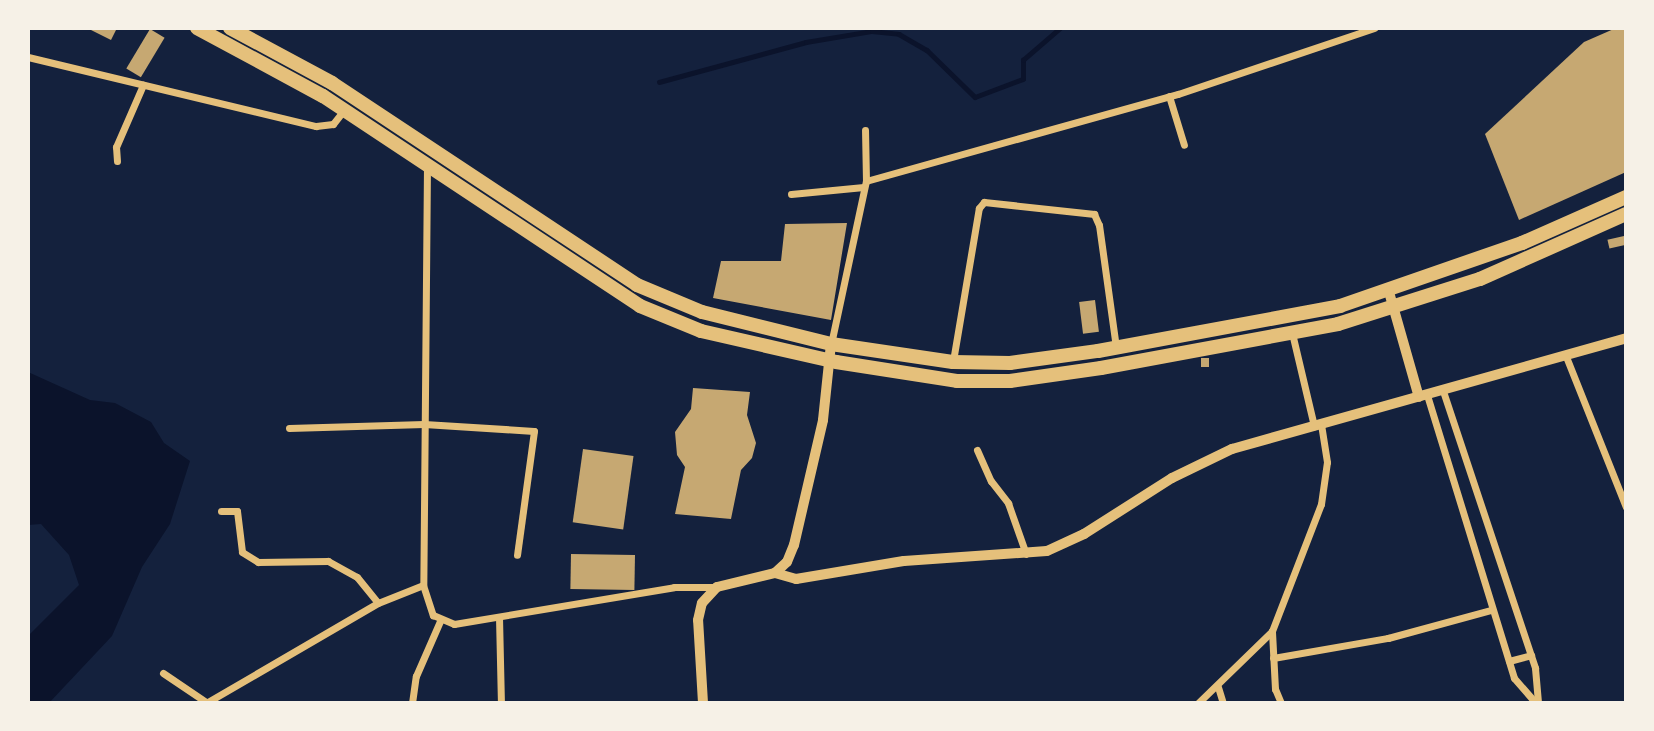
<!DOCTYPE html>
<html>
<head>
<meta charset="utf-8">
<style>
  body { margin:0 }
  #map { position:relative; width:1654px; height:731px; overflow:hidden; background:#14213d; font-family:"Source Sans 3",sans-serif }
  div>[style] { position:absolute }
  [style*='--x'] { left:calc(var(--x)*1px); top:calc(var(--y)*1px); width:calc(var(--w)*1px); rotate:calc(var(--a)*1deg) }
  .water>* { inset:0; background:#0b132b }
  .stream>* { height:4.5px; margin:-2.25px; padding:0 2.25px; transform-origin:2.25px; border-radius:2.25px; background:#0b132b }
  .building>* { inset:0; background:#c6a872; transform-origin:0 0 }
  .minor>* { height:7px; margin:-3.5px; padding:0 3.5px; transform-origin:3.5px; border-radius:3.5px; background:#e5c07b }
  .tertiary>* { height:10px; margin:-5px; padding:0 5px; transform-origin:5px; border-radius:5px; background:#e5c07b }
  .primary>* { height:14px; margin:-7px; padding:0 7px; transform-origin:7px; border-radius:7px; background:#e5c07b }
  span { translate:-50% -50%; white-space:nowrap; text-align:center; line-height:1.15; -webkit-text-stroke:5px #f6f1e7; paint-order:stroke }
  .frame { position:absolute; inset:0; border:30px solid #f6f1e7; pointer-events:none }
</style>
</head>
<body>
<div id="map">
  <div class="water">
    <div style="clip-path:polygon(28px 372px,90px 400px,115px 403px,151px 422px,164px 443px,190px 461px,170px 524px,142px 567px,112px 636px,49px 703px,28px 703px,28px 636px,79px 585px,69px 555px,41px 524px,28px 525px)"></div>
  </div>
  <div class="stream">
    <div style="--x:659;--y:82;--w:152;--a:-15.2"></div>
    <div style="--x:806;--y:42;--w:67;--a:-9.5"></div>
    <div style="--x:872;--y:31;--w:27;--a:6"></div>
    <div style="--x:899;--y:34;--w:32;--a:30"></div>
    <div style="--x:927;--y:50;--w:67;--a:44.4"></div>
    <div style="--x:975;--y:97;--w:51;--a:-20.6"></div>
    <div style="--x:1023;--y:79;--w:19;--a:-90"></div>
    <div style="--x:1023;--y:60;--w:49;--a:-40.9"></div>
  </div>
  <div class="building">
    <div style="clip-path:polygon(87px 28px,117px 28px,111px 40px)"></div>
    <div style="clip-path:polygon(1616px 28px,1626px 28px,1626px 172px,1519px 220px,1485px 134px,1584px 42px)"></div>
    <div style="left:150px;top:29px;width:17px;height:46px;rotate:31deg"></div>
    <div style="clip-path:polygon(847px 223px,831px 320px,713px 298px,721px 261px,781px 261px,785px 224px)"></div>
    <div style="left:1624px;top:236px;width:9px;height:17px;rotate:77deg"></div>
    <div style="left:1095px;top:300px;width:32px;height:16px;rotate:83deg"></div>
    <div style="left:1201px;top:358px;width:8px;height:9px"></div>
    <div style="clip-path:polygon(693px 388px,750px 392px,747px 415px,756px 443px,752px 458px,741px 470px,731px 519px,675px 514px,685px 467px,677px 455px,675px 432px,691px 409px)"></div>
    <div style="left:583px;top:449px;width:51px;height:74px;rotate:8deg"></div>
    <div style="left:571px;top:554px;width:64px;height:35px;rotate:1deg"></div>
  </div>
  <div class="minor">
    <div style="--x:28;--y:57;--w:296;--a:13.5"></div>
    <div style="--x:316;--y:126;--w:17;--a:-7"></div>
    <div style="--x:333;--y:124;--w:18;--a:-52"></div>
    <div style="--x:1169;--y:96;--w:51;--a:73"></div>
    <div style="--x:117;--y:161;--w:14;--a:-94"></div>
    <div style="--x:116;--y:147;--w:68;--a:-66.5"></div>
    <div style="--x:427;--y:165;--w:420;--a:90.5"></div>
    <div style="--x:423;--y:585;--w:32;--a:72"></div>
    <div style="--x:433;--y:615;--w:23;--a:23"></div>
    <div style="--x:454;--y:624;--w:223;--a:-9.5"></div>
    <div style="--x:674;--y:587;--w:42;--a:0"></div>
    <div style="--x:866;--y:181;--w:324;--a:-15.6"></div>
    <div style="--x:1178;--y:94;--w:207;--a:-18.6"></div>
    <div style="--x:791;--y:194;--w:73;--a:-5.5"></div>
    <div style="--x:1292;--y:333;--w:96;--a:76.7"></div>
    <div style="--x:831;--y:344;--w:167;--a:-77.9"></div>
    <div style="--x:866;--y:181;--w:51;--a:-91.1"></div>
    <div style="--x:1565;--y:354;--w:165;--a:68.3"></div>
    <div style="--x:953;--y:361;--w:155;--a:-80.4"></div>
    <div style="--x:979;--y:208;--w:8;--a:-50"></div>
    <div style="--x:984;--y:202;--w:111;--a:6.2"></div>
    <div style="--x:1094;--y:214;--w:12;--a:66"></div>
    <div style="--x:1099;--y:225;--w:123;--a:82.1"></div>
    <div style="--x:1443;--y:391;--w:292;--a:71.6"></div>
    <div style="--x:1535;--y:668;--w:35;--a:85"></div>
    <div style="--x:1427;--y:395;--w:296;--a:72.9"></div>
    <div style="--x:1514;--y:678;--w:33;--a:49"></div>
    <div style="--x:289;--y:428;--w:135;--a:-1.7"></div>
    <div style="--x:424;--y:424;--w:110;--a:3.6"></div>
    <div style="--x:534;--y:431;--w:125;--a:97.8"></div>
    <div style="--x:977;--y:450;--w:34;--a:66"></div>
    <div style="--x:991;--y:481;--w:28;--a:52"></div>
    <div style="--x:1008;--y:503;--w:54;--a:70.6"></div>
    <div style="--x:221;--y:511;--w:16;--a:0"></div>
    <div style="--x:237;--y:511;--w:41;--a:83"></div>
    <div style="--x:242;--y:552;--w:19;--a:32"></div>
    <div style="--x:258;--y:562;--w:70;--a:-0.8"></div>
    <div style="--x:328;--y:561;--w:33;--a:29"></div>
    <div style="--x:357;--y:577;--w:33;--a:51"></div>
    <div style="--x:499;--y:617;--w:86;--a:88.7"></div>
    <div style="--x:1273;--y:658;--w:117;--a:-9.9"></div>
    <div style="--x:1388;--y:638;--w:107;--a:-15.2"></div>
    <div style="--x:1509;--y:661;--w:23;--a:-15"></div>
    <div style="--x:163;--y:673;--w:52;--a:34"></div>
    <div style="--x:1218;--y:687;--w:17;--a:73"></div>
    <div style="--x:206;--y:703;--w:199;--a:-30.2"></div>
    <div style="--x:378;--y:603;--w:48;--a:-21.8"></div>
    <div style="--x:412;--y:703;--w:27;--a:-82"></div>
    <div style="--x:416;--y:676;--w:60;--a:-66.4"></div>
    <div style="--x:1198;--y:703;--w:103;--a:-44.2"></div>
    <div style="--x:1281;--y:703;--w:15;--a:-113"></div>
    <div style="--x:1275;--y:689;--w:58;--a:-93"></div>
    <div style="--x:1272;--y:631;--w:136;--a:-68.9"></div>
    <div style="--x:1321;--y:504;--w:42;--a:-81.9"></div>
    <div style="--x:1327;--y:462;--w:39;--a:-99"></div>
  </div>
  <div class="tertiary">
    <div style="--x:1389;--y:292;--w:109;--a:74.1"></div>
    <div style="--x:775;--y:573;--w:16;--a:-43"></div>
    <div style="--x:787;--y:562;--w:18;--a:-68"></div>
    <div style="--x:794;--y:545;--w:128;--a:-76.9"></div>
    <div style="--x:823;--y:420;--w:76;--a:-84"></div>
    <div style="--x:703;--y:703;--w:83;--a:-93.4"></div>
    <div style="--x:698;--y:620;--w:17;--a:-77"></div>
    <div style="--x:702;--y:603;--w:22;--a:-47"></div>
    <div style="--x:717;--y:587;--w:60;--a:-13.6"></div>
    <div style="--x:775;--y:573;--w:22;--a:16"></div>
    <div style="--x:796;--y:579;--w:109;--a:-9.5"></div>
    <div style="--x:904;--y:561;--w:143;--a:-4"></div>
    <div style="--x:1047;--y:551;--w:41;--a:-24.7"></div>
    <div style="--x:1084;--y:534;--w:104;--a:-32.5"></div>
    <div style="--x:1172;--y:478;--w:67;--a:-25.8"></div>
    <div style="--x:1232;--y:449;--w:409;--a:-15.7"></div>
  </div>
  <div class="primary">
    <div style="--x:197;--y:28;--w:143;--a:28.4"></div>
    <div style="--x:323;--y:96;--w:380;--a:33.5"></div>
    <div style="--x:640;--y:306;--w:66;--a:22.3"></div>
    <div style="--x:701;--y:331;--w:139;--a:12.9"></div>
    <div style="--x:836;--y:362;--w:122;--a:8.9"></div>
    <div style="--x:957;--y:381;--w:53;--a:0"></div>
    <div style="--x:1010;--y:381;--w:92;--a:-8.1"></div>
    <div style="--x:1101;--y:368;--w:241;--a:-10.5"></div>
    <div style="--x:1338;--y:324;--w:149;--a:-17.6"></div>
    <div style="--x:1480;--y:279;--w:160;--a:-24"></div>
    <div style="--x:230;--y:28;--w:116;--a:28.3"></div>
    <div style="--x:332;--y:83;--w:366;--a:33.5"></div>
    <div style="--x:637;--y:285;--w:70;--a:22.6"></div>
    <div style="--x:702;--y:312;--w:133;--a:13.9"></div>
    <div style="--x:831;--y:344;--w:123;--a:8.4"></div>
    <div style="--x:953;--y:362;--w:57;--a:1"></div>
    <div style="--x:1010;--y:363;--w:89;--a:-7.8"></div>
    <div style="--x:1098;--y:351;--w:246;--a:-10.5"></div>
    <div style="--x:1340;--y:306;--w:193;--a:-19.1"></div>
    <div style="--x:1522;--y:243;--w:114;--a:-23.9"></div>
  </div>
  <div class="frame"></div>
</div>
</body>
</html>
